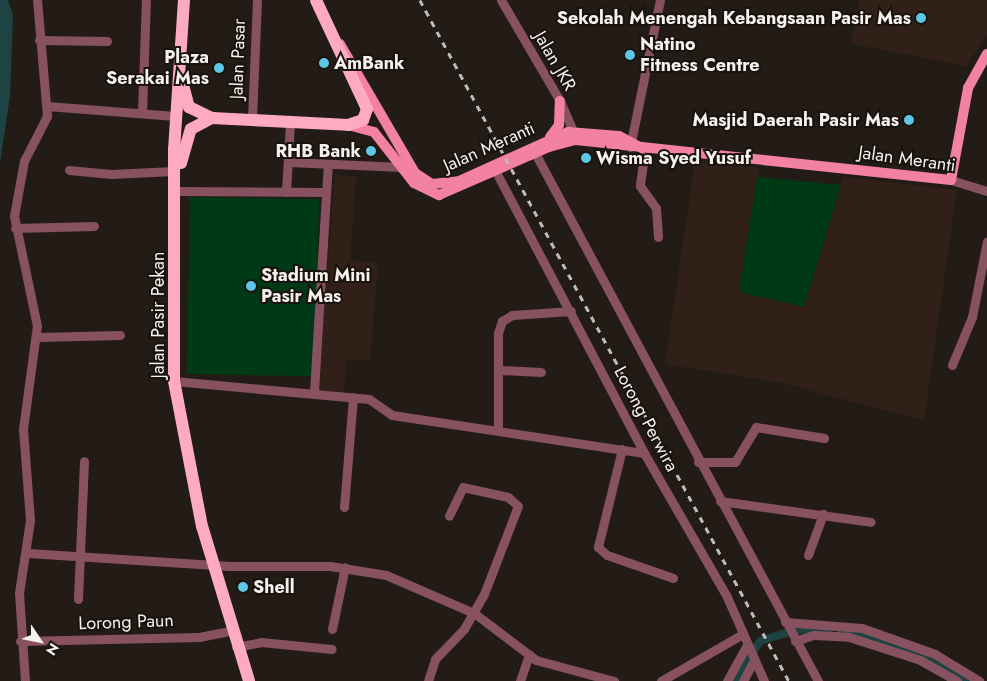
<!DOCTYPE html>
<html>
<head>
<meta charset="utf-8">
<style>
  body { margin:0 }
  #map { position:relative; width:987px; height:681px; overflow:hidden; background:#231c16; font-family:Jost,sans-serif }
  div>[style] { position:absolute }
  [style*='--x'] { left:calc(var(--x)*1px); top:calc(var(--y)*1px); width:calc(var(--w)*1px); rotate:calc(var(--a)*1deg) }
  .education>* { inset:0; background:#312018 }
  .green>* { inset:0; background:#003916; transform-origin:0 0 }
  .water>* { inset:0; background:#1d4343 }
  .canal>* { height:8px; margin:-4px; padding:0 4px; transform-origin:4px; border-radius:4px; background:#1d4343 }
  .minor>* { height:9px; margin:-4.5px; padding:0 4.5px; transform-origin:4.5px; border-radius:4.5px; background:#875160 }
  .major>* { height:10px; margin:-5px; padding:0 5px; transform-origin:5px; border-radius:5px; background:#f281a3 }
  .highway>* { height:12px; margin:-6px; padding:0 6px; transform-origin:6px; border-radius:6px; background:#feabc1 }
  .rail>* { height:2.5px; margin-top:-1.25px; transform-origin:0; background:repeating-linear-gradient(90deg,#c1bbb7 0 6px,transparent 0 12px) }
  .dots>* { width:14px; height:14px; translate:-50% -50%; box-sizing:border-box; border:2px solid #1a130d; border-radius:50% }
  span { translate:-50% -50%; white-space:nowrap; text-align:center; line-height:1.15; -webkit-text-stroke:4px #1a130d; paint-order:stroke }
  .poi-label { font-size:18px; color:#f6f1ed; font-weight:700 }
  .right { translate:-100% -50%; text-align:right }
  .left { translate:0 -50%; text-align:left }
  .street-label { font-size:18px; color:#f6f1ed }
  .north { position:absolute; left:15px; top:616px; width:50px; height:50px; -webkit-text-stroke:4px #1a130d; paint-order:stroke; rotate:124deg; font-size:14px; font-weight:700; line-height:20px; text-align:center; color:#f6f1ed }
  .north::after { content:''; display:block; margin:auto; width:18px; height:22px; background:#f6f1ed; clip-path:polygon(50% 0,100% 100%,50% 72%,0 100%) }
</style>
</head>
<body>
<div id="map">
  <div class="education">
    <div style="clip-path:polygon(859px 0,987px 0,987px 35px,966px 66px,851px 44px)"></div>
    <div style="clip-path:polygon(695px 161px,759px 168px,739px 292px,804px 307px,844px 177px,957px 190px,924px 420px,781px 383px,665px 364px)"></div>
    <div style="clip-path:polygon(335px 175px,356px 176px,350px 260px,378px 263px,370px 361px,346px 359px,344px 393px,317px 391px)"></div>
  </div>
  <div class="green">
    <div style="clip-path:polygon(757px 177px,841px 185px,804px 307px,739px 292px)"></div>
    <div style="left:190px;top:197px;width:129px;height:177px;rotate:1deg"></div>
  </div>
  <div class="water">
    <div style="clip-path:polygon(0 0,8px 0,13px 15px,10px 96px,0 163px)"></div>
  </div>
  <div class="canal">
    <div style="--x:841;--y:630;--w:90;--a:18"></div>
    <div style="--x:927;--y:658;--w:44;--a:31.2"></div>
    <div style="--x:735;--y:681;--w:47;--a:-58"></div>
    <div style="--x:760;--y:641;--w:37;--a:-17"></div>
    <div style="--x:795;--y:630;--w:34;--a:-2"></div>
  </div>
  <div class="minor">
    <div style="--x:501;--y:0;--w:117;--a:59.7"></div>
    <div style="--x:560;--y:101;--w:40;--a:66.6"></div>
    <div style="--x:39;--y:40;--w:68;--a:0.8"></div>
    <div style="--x:47;--y:106;--w:128;--a:4.5"></div>
    <div style="--x:142;--y:113;--w:113;--a:-88"></div>
    <div style="--x:252;--y:119;--w:119;--a:-87.6"></div>
    <div style="--x:630;--y:147;--w:150;--a:-78.5"></div>
    <div style="--x:645;--y:149;--w:37;--a:98"></div>
    <div style="--x:640;--y:186;--w:27;--a:54"></div>
    <div style="--x:656;--y:208;--w:29;--a:86"></div>
    <div style="--x:535;--y:153;--w:599;--a:61.81"></div>
    <div style="--x:289;--y:162;--w:113;--a:2.5"></div>
    <div style="--x:69;--y:170;--w:42;--a:5.4"></div>
    <div style="--x:111;--y:174;--w:63;--a:-2.7"></div>
    <div style="--x:496;--y:172;--w:318;--a:62.2"></div>
    <div style="--x:644;--y:453;--w:166;--a:60"></div>
    <div style="--x:727;--y:597;--w:92;--a:66.2"></div>
    <div style="--x:951;--y:180;--w:38;--a:17"></div>
    <div style="--x:176;--y:191;--w:149;--a:0.4"></div>
    <div style="--x:286;--y:192;--w:69;--a:-86.7"></div>
    <div style="--x:15;--y:228;--w:79;--a:-1.5"></div>
    <div style="--x:38;--y:337;--w:82;--a:-1.4"></div>
    <div style="--x:952;--y:365;--w:52;--a:-67.4"></div>
    <div style="--x:972;--y:317;--w:77;--a:-78.8"></div>
    <div style="--x:500;--y:370;--w:41;--a:2.8"></div>
    <div style="--x:174;--y:381;--w:196;--a:5.3"></div>
    <div style="--x:369;--y:399;--w:28;--a:35"></div>
    <div style="--x:392;--y:415;--w:255;--a:8.6"></div>
    <div style="--x:314;--y:391;--w:227;--a:-86.5"></div>
    <div style="--x:498;--y:428;--w:95;--a:-90"></div>
    <div style="--x:498;--y:333;--w:13;--a:-72"></div>
    <div style="--x:502;--y:321;--w:12;--a:-31"></div>
    <div style="--x:512;--y:315;--w:59;--a:-3.9"></div>
    <div style="--x:622;--y:449;--w:101;--a:103.8"></div>
    <div style="--x:598;--y:547;--w:12;--a:42"></div>
    <div style="--x:607;--y:555;--w:70;--a:19.2"></div>
    <div style="--x:698;--y:462;--w:37;--a:0"></div>
    <div style="--x:735;--y:462;--w:41;--a:-59"></div>
    <div style="--x:756;--y:427;--w:69;--a:9.2"></div>
    <div style="--x:720;--y:501;--w:152;--a:7.9"></div>
    <div style="--x:344;--y:507;--w:110;--a:-85.3"></div>
    <div style="--x:28;--y:553;--w:199;--a:3.7"></div>
    <div style="--x:227;--y:566;--w:103;--a:0"></div>
    <div style="--x:330;--y:566;--w:57;--a:9.1"></div>
    <div style="--x:386;--y:575;--w:96;--a:23.4"></div>
    <div style="--x:474;--y:613;--w:78;--a:37.2"></div>
    <div style="--x:536;--y:660;--w:81;--a:15.1"></div>
    <div style="--x:808;--y:555;--w:44;--a:-69.9"></div>
    <div style="--x:78;--y:599;--w:138;--a:-87.5"></div>
    <div style="--x:785;--y:622;--w:77;--a:4.5"></div>
    <div style="--x:862;--y:628;--w:77;--a:19.6"></div>
    <div style="--x:935;--y:654;--w:52;--a:31.5"></div>
    <div style="--x:332;--y:629;--w:63;--a:-78.2"></div>
    <div style="--x:20;--y:641;--w:179;--a:-1.3"></div>
    <div style="--x:199;--y:637;--w:33;--a:-11"></div>
    <div style="--x:795;--y:641;--w:20;--a:-18"></div>
    <div style="--x:814;--y:635;--w:35;--a:3"></div>
    <div style="--x:849;--y:637;--w:75;--a:17.9"></div>
    <div style="--x:920;--y:660;--w:43;--a:29.6"></div>
    <div style="--x:236;--y:647;--w:25;--a:-11"></div>
    <div style="--x:261;--y:642;--w:71;--a:5.6"></div>
    <div style="--x:25;--y:681;--w:88;--a:-93.9"></div>
    <div style="--x:19;--y:593;--w:74;--a:-81.4"></div>
    <div style="--x:30;--y:520;--w:91;--a:-94.4"></div>
    <div style="--x:23;--y:429;--w:104;--a:-82.3"></div>
    <div style="--x:37;--y:326;--w:112;--a:-101.8"></div>
    <div style="--x:14;--y:216;--w:56;--a:-79.7"></div>
    <div style="--x:24;--y:161;--w:51;--a:-62.9"></div>
    <div style="--x:47;--y:116;--w:116;--a:-94.9"></div>
    <div style="--x:428;--y:681;--w:23;--a:-72"></div>
    <div style="--x:435;--y:659;--w:42;--a:-46"></div>
    <div style="--x:464;--y:629;--w:40;--a:-60.3"></div>
    <div style="--x:484;--y:594;--w:94;--a:-68.9"></div>
    <div style="--x:518;--y:506;--w:13;--a:-138"></div>
    <div style="--x:508;--y:497;--w:46;--a:-167.5"></div>
    <div style="--x:463;--y:487;--w:32;--a:116"></div>
    <div style="--x:520;--y:681;--w:28;--a:-71"></div>
    <div style="--x:661;--y:681;--w:92;--a:-29.9"></div>
    <div style="--x:727;--y:681;--w:39;--a:-61"></div>
    <div style="--x:743;--y:681;--w:21;--a:-62"></div>
  </div>
  <div class="major">
    <div style="--x:340;--y:44;--w:149;--a:59.8"></div>
    <div style="--x:415;--y:173;--w:20;--a:33"></div>
    <div style="--x:432;--y:184;--w:27;--a:-6"></div>
    <div style="--x:459;--y:181;--w:120;--a:-24.2"></div>
    <div style="--x:568;--y:132;--w:51;--a:4.5"></div>
    <div style="--x:619;--y:136;--w:26;--a:28"></div>
    <div style="--x:348;--y:125;--w:27;--a:15"></div>
    <div style="--x:374;--y:132;--w:65;--a:51.9"></div>
    <div style="--x:414;--y:183;--w:28;--a:26"></div>
    <div style="--x:439;--y:195;--w:120;--a:-23.6"></div>
    <div style="--x:549;--y:147;--w:28;--a:-15"></div>
    <div style="--x:576;--y:140;--w:377;--a:6.1"></div>
    <div style="--x:951;--y:180;--w:94;--a:-79.5"></div>
    <div style="--x:968;--y:88;--w:39;--a:-61"></div>
    <div style="--x:550;--y:137;--w:15;--a:-53"></div>
    <div style="--x:559;--y:125;--w:24;--a:-88"></div>
  </div>
  <div class="highway">
    <div style="--x:184;--y:0;--w:149;--a:93.8"></div>
    <div style="--x:174;--y:149;--w:232;--a:90"></div>
    <div style="--x:174;--y:381;--w:148;--a:79.1"></div>
    <div style="--x:202;--y:526;--w:162;--a:73.1"></div>
    <div style="--x:183;--y:85;--w:23;--a:75"></div>
    <div style="--x:189;--y:107;--w:25;--a:26"></div>
    <div style="--x:212;--y:118;--w:136;--a:2.9"></div>
    <div style="--x:348;--y:125;--w:16;--a:-18"></div>
    <div style="--x:363;--y:120;--w:12;--a:-70"></div>
    <div style="--x:367;--y:109;--w:120;--a:-115.1"></div>
    <div style="--x:181;--y:163;--w:35;--a:-74"></div>
    <div style="--x:191;--y:129;--w:24;--a:-28"></div>
  </div>
  <div class="rail">
    <div style="--x:420;--y:0;--w:775;--a:61.55"></div>
  </div>
  <div class="dots">
    <div style="left:921px;top:18px;background:#5bc8e7"></div>
    <div style="left:630px;top:55px;background:#5bc8e7"></div>
    <div style="left:324px;top:63px;background:#5bc8e7"></div>
    <div style="left:219px;top:68px;background:#5bc8e7"></div>
    <div style="left:909px;top:120px;background:#5bc8e7"></div>
    <div style="left:371px;top:151px;background:#5bc8e7"></div>
    <div style="left:586px;top:158px;background:#5bc8e7"></div>
    <div style="left:251px;top:286px;background:#5bc8e7"></div>
    <div style="left:243px;top:587px;background:#5bc8e7"></div>
  </div>
  <div class="poi-label">
    <span class="right" style="left:911px;top:18px">Sekolah Menengah Kebangsaan Pasir Mas</span>
    <span class="left" style="left:640px;top:55px">Natino<br>Fitness Centre</span>
    <span class="right" style="left:209px;top:68px">Plaza<br>Serakai Mas</span>
    <span class="left" style="left:334px;top:63px">AmBank</span>
    <span class="right" style="left:899px;top:120px">Masjid Daerah Pasir Mas</span>
    <span class="right" style="left:361px;top:151px">RHB Bank</span>
    <span class="left" style="left:596px;top:158px">Wisma Syed Yusuf</span>
    <span class="left" style="left:261px;top:286px">Stadium Mini<br>Pasir Mas</span>
    <span class="left" style="left:253px;top:587px">Shell</span>
  </div>
  <div class="street-label">
    <span style="left:238px;top:59px;rotate:-88deg">Jalan Pasar</span>
    <span style="left:555px;top:61px;rotate:60deg">Jalan JKR</span>
    <span style="left:489px;top:147px;rotate:-24deg">Jalan Meranti</span>
    <span style="left:907px;top:159px;rotate:8deg">Jalan Meranti</span>
    <span style="left:158px;top:315px;rotate:-90deg">Jalan Pasir Pekan</span>
    <span style="left:646px;top:419px;rotate:62deg">Lorong Perwira</span>
    <span style="left:126px;top:622px;rotate:-2deg">Lorong Paun</span>
  </div>
  <div class="north">N</div>
</div>
</body>
</html>
